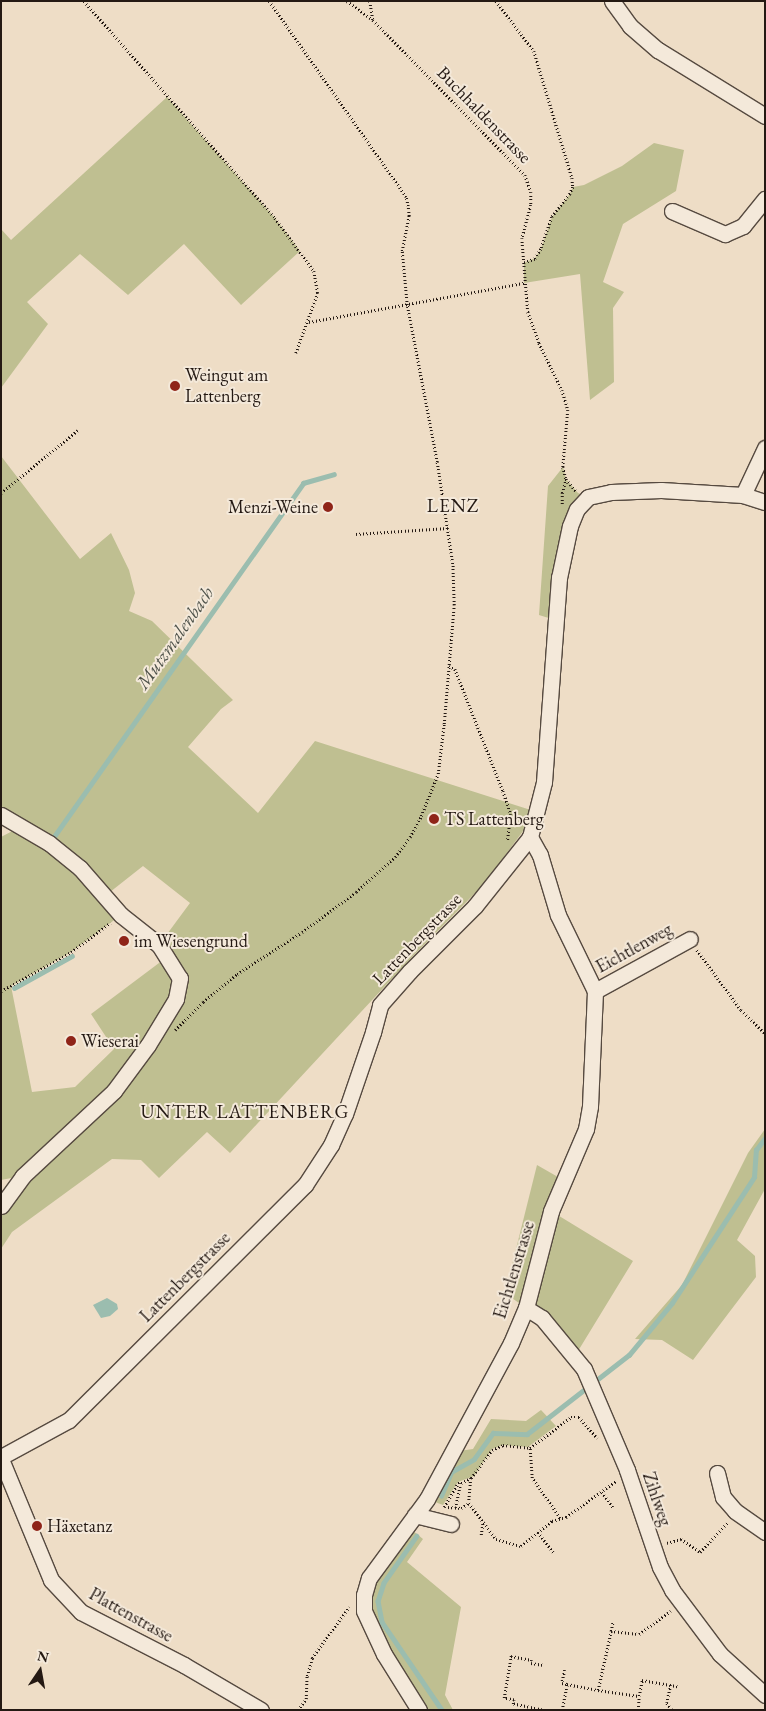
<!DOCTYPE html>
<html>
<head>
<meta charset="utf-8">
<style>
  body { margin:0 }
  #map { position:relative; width:766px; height:1711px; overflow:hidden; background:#eeddc6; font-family:"EB Garamond",serif }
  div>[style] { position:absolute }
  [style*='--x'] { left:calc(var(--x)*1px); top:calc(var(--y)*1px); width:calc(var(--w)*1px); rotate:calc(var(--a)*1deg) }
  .green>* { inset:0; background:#bfbf91 }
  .water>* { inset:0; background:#9bbdaf }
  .stream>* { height:4.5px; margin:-2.25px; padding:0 2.25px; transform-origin:2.25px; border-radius:2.25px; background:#9bbdaf }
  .path>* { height:2.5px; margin-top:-1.25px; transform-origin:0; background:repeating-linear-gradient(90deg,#241913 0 1px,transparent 0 3.5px) }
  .roads { filter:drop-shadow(1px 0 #564a40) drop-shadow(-1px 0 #564a40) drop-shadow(0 1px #564a40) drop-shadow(0 -1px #564a40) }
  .minor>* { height:15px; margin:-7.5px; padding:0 7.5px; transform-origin:7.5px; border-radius:7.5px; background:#f4e9da }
  .dots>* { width:14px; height:14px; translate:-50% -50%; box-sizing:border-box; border:2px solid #f4e9da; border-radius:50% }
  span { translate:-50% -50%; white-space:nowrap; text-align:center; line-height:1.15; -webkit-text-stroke:4px #f4e9da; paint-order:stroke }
  .street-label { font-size:18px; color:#241913 }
  .poi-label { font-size:18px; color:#241913 }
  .left { translate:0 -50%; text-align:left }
  .right { translate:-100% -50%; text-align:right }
  .neighbourhood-label { font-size:19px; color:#241913; letter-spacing:1px }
  .water-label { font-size:19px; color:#4e524a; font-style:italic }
  .frame { position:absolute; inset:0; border:2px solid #241913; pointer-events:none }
  .north { position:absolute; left:15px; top:1646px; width:50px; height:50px; -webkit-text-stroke:4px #f4e9da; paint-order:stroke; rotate:12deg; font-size:14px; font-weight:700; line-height:20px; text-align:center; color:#241913 }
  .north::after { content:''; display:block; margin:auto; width:18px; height:22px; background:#241913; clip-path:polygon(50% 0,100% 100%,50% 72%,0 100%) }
</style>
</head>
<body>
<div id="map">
  <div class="green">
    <div style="clip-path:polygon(167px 97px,275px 218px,300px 251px,241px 305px,184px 244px,128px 295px,80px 254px,27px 302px,48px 324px,1px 388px,1px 229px,11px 240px)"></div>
    <div style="clip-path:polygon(654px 143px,684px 150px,676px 191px,623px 224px,603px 282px,624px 292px,613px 308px,614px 382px,590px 400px,580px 274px,524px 283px,524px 263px,535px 258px,541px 249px,552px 217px,570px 194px,573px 187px,584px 185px,622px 166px)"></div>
    <div style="clip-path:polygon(evenodd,1px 456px,80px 559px,111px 533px,129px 570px,135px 593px,129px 611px,152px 621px,233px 700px,221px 709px,188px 747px,258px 813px,315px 741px,537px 812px,484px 884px,413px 956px,230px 1153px,207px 1132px,159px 1178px,141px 1160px,112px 1159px,12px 1232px,1px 1249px,1px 1206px,22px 1176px,1px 1180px,1px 837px,22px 826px,1px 815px,1px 456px,143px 866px,190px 903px,159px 945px,167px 957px,91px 1014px,114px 1049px,75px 1087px,32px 1092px,11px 986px,71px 952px,121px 915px,105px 896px,143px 866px)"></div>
    <div style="clip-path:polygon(563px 467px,566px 479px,578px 493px,588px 497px,577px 509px,555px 620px,539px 615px,548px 486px)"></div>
    <div style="clip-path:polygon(765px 1129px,765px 1189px,737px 1240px,755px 1256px,756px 1277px,693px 1360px,662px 1340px,635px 1339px,682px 1285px,748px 1153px)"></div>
    <div style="clip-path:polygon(537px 1165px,565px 1181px,551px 1211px,633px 1261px,575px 1356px,526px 1308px,505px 1293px)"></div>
    <div style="clip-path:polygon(541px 1410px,556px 1426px,528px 1447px,503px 1445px,492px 1449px,474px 1476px,458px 1482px,443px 1505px,427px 1499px,452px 1452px,473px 1449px,491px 1419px,526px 1421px)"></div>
    <div style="clip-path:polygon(407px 1526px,423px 1539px,407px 1562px,461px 1607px,445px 1695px,453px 1710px,419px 1710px,364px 1595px)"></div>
  </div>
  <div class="water">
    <div style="clip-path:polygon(107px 1298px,117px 1304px,118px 1309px,110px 1316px,101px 1318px,93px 1305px)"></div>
  </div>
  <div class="stream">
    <div style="--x:53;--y:838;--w:434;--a:-54.8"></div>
    <div style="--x:303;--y:483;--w:32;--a:-16"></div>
    <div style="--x:14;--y:988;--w:66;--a:-28.9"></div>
    <div style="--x:441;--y:1496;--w:26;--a:-67"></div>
    <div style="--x:451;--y:1472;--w:26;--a:-29"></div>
    <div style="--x:474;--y:1459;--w:32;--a:-54"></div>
    <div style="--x:493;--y:1433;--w:34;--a:2"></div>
    <div style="--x:527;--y:1434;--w:129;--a:-37.8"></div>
    <div style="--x:629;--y:1355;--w:67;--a:-50.4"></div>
    <div style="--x:672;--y:1303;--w:150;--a:-56.9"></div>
    <div style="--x:754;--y:1177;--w:27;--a:-86"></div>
    <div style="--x:756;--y:1150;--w:15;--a:-53"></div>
    <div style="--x:417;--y:1536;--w:57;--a:125.1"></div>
    <div style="--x:384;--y:1583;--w:19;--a:108"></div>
    <div style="--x:378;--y:1601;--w:21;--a:79"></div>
    <div style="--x:382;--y:1622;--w:107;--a:55.7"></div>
  </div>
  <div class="path">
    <div style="--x:84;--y:1;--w:289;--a:48.6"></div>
    <div style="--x:275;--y:218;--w:66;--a:53.7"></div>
    <div style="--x:314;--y:271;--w:22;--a:80"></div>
    <div style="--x:318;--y:293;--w:64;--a:110.1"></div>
    <div style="--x:347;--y:1;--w:32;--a:36"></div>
    <div style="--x:373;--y:20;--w:217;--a:45.6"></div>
    <div style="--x:525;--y:175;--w:18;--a:71"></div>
    <div style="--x:531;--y:192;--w:13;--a:90"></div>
    <div style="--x:531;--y:205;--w:34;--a:105"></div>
    <div style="--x:522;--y:238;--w:74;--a:85.4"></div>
    <div style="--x:528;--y:312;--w:33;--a:70"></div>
    <div style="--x:539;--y:343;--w:52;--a:63.9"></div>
    <div style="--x:562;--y:390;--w:21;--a:73"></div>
    <div style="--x:568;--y:410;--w:57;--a:95"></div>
    <div style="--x:563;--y:467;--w:12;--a:76"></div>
    <div style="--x:566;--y:479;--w:16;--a:50"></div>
    <div style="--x:370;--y:1;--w:19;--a:81"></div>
    <div style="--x:496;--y:1;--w:63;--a:52.8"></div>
    <div style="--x:534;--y:51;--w:133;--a:73.3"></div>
    <div style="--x:572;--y:178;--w:9;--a:84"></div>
    <div style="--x:573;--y:187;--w:8;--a:113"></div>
    <div style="--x:570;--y:194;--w:29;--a:128"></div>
    <div style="--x:552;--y:217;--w:34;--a:109"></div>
    <div style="--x:541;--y:249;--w:12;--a:121"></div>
    <div style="--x:535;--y:259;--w:12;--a:160"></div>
    <div style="--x:309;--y:322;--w:219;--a:-10.3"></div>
    <div style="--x:1;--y:493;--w:99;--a:-39.3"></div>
    <div style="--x:562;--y:504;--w:11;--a:-90"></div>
    <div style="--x:562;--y:493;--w:15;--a:-74"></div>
    <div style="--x:356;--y:534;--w:92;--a:-3.7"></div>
    <div style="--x:449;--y:666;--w:7;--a:27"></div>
    <div style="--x:455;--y:669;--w:131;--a:68.5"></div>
    <div style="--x:503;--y:791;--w:24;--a:71"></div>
    <div style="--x:511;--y:814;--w:26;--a:97"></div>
    <div style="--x:697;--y:950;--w:74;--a:53.7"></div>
    <div style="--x:741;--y:1010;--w:33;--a:44"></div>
    <div style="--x:1;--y:991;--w:80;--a:-29.1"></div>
    <div style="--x:71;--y:952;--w:49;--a:-36.6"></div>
    <div style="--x:175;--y:1030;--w:40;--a:-45"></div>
    <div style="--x:203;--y:1002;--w:44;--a:-39.5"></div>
    <div style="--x:237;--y:974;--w:77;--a:-32.9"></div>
    <div style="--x:302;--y:932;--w:67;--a:-36.5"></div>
    <div style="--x:356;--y:892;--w:52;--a:-41.9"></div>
    <div style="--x:395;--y:857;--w:25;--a:-53"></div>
    <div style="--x:410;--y:837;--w:24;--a:-62"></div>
    <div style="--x:421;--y:816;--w:45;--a:-68"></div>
    <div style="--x:438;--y:774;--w:50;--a:-83.2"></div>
    <div style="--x:444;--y:724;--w:119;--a:-85.2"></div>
    <div style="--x:454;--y:605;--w:38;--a:-92"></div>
    <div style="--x:453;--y:567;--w:106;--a:-98.7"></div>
    <div style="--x:437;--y:462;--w:160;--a:-100.8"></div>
    <div style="--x:407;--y:305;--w:54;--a:-95.3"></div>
    <div style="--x:402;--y:251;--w:36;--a:-79"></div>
    <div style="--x:409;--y:216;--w:10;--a:-96"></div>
    <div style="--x:408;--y:206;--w:9;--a:-103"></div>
    <div style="--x:406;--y:197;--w:239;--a:-125"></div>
    <div style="--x:471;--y:1478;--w:35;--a:-53"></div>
    <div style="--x:492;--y:1450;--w:12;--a:-24"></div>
    <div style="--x:503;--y:1445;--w:27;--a:6"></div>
    <div style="--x:461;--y:1483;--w:11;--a:-27"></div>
    <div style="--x:471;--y:1478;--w:25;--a:95"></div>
    <div style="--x:602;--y:1492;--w:19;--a:54"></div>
    <div style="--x:444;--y:1507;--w:28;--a:-60"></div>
    <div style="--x:458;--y:1483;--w:3;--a:0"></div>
    <div style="--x:461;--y:1483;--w:25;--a:102"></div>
    <div style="--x:448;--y:1507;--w:13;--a:4"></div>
    <div style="--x:461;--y:1508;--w:9;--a:-32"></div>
    <div style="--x:469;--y:1503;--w:45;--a:53.1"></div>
    <div style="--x:496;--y:1539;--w:26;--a:16"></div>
    <div style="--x:521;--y:1546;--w:40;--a:-39"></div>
    <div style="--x:552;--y:1521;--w:15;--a:-16"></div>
    <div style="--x:566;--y:1517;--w:62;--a:-35.8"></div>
    <div style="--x:560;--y:1518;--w:49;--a:-125"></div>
    <div style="--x:532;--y:1478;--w:30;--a:-94"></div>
    <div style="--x:530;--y:1448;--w:51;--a:-37.1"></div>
    <div style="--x:571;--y:1417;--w:8;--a:0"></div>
    <div style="--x:579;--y:1417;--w:28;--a:49"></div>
    <div style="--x:538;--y:1532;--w:26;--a:53"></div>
    <div style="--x:481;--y:1535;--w:14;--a:-82"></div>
    <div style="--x:667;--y:1543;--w:15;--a:-16"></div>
    <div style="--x:681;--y:1539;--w:23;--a:34"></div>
    <div style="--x:700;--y:1552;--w:40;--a:-47"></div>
    <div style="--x:611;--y:1631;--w:10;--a:-79"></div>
    <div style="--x:565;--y:1670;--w:13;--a:103"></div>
    <div style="--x:562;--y:1683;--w:5;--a:11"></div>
    <div style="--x:671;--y:1685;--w:18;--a:103"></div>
    <div style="--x:667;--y:1703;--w:9;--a:54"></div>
    <div style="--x:598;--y:1690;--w:41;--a:8.3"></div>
    <div style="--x:639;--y:1696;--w:16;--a:-79"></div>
    <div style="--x:642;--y:1680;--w:36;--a:10"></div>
    <div style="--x:298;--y:1710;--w:14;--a:-54"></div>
    <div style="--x:306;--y:1699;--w:23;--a:-88"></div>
    <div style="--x:307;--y:1676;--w:19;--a:-74"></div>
    <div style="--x:312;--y:1658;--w:63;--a:-54"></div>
    <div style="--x:542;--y:1710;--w:30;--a:-168"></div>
    <div style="--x:513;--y:1704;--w:4;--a:-76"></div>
    <div style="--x:514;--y:1700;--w:10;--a:-169"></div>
    <div style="--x:504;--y:1698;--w:43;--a:-80.5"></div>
    <div style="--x:511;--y:1656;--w:21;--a:11"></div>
    <div style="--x:532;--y:1660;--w:3;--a:108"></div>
    <div style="--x:531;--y:1663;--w:13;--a:9"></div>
    <div style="--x:562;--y:1710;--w:26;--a:-79"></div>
    <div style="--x:567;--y:1684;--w:32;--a:11"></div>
    <div style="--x:598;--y:1690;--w:60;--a:-77.6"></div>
    <div style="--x:611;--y:1631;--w:28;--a:6"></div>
    <div style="--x:639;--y:1634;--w:39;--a:-36"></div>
    <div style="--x:638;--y:1710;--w:14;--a:-86"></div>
  </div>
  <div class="roads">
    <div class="minor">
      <div style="--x:612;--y:1;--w:31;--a:54"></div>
      <div style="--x:630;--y:26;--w:37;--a:41"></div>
      <div style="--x:658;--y:50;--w:126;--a:31.7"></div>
      <div style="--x:672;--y:211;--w:58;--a:23.5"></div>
      <div style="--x:725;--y:234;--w:20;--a:-24"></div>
      <div style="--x:743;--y:226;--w:35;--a:-51"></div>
      <div style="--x:743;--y:495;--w:52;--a:-64.9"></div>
      <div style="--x:1;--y:815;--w:56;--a:30.3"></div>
      <div style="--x:49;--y:843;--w:40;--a:39"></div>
      <div style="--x:80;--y:868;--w:62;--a:48.9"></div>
      <div style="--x:121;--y:915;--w:48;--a:38.3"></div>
      <div style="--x:159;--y:945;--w:39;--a:58"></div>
      <div style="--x:180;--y:978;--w:21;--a:101"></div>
      <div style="--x:176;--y:999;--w:54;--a:121.3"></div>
      <div style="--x:148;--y:1045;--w:57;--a:126.5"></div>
      <div style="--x:114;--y:1091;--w:125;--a:137"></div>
      <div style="--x:23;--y:1176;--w:37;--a:126"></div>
      <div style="--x:595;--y:991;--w:108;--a:-28.7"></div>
      <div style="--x:526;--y:1308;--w:19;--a:32"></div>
      <div style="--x:542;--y:1318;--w:66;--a:50.5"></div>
      <div style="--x:584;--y:1369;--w:110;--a:66.9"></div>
      <div style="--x:627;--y:1470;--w:102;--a:71.2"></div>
      <div style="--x:660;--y:1567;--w:26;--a:62"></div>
      <div style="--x:672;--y:1590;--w:80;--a:53.1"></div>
      <div style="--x:720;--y:1654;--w:61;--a:42.3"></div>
      <div style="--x:1;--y:1457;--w:77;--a:-28.6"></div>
      <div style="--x:69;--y:1420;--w:333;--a:-44.9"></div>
      <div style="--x:305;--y:1185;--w:48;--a:-57"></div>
      <div style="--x:331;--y:1145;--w:34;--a:-66"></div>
      <div style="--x:345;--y:1114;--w:87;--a:-71.1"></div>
      <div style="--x:373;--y:1032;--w:28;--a:-75"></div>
      <div style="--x:380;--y:1005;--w:45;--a:-48.6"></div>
      <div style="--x:410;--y:971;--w:92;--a:-45"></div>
      <div style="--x:475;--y:906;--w:88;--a:-51.4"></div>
      <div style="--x:530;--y:837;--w:57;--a:-75.7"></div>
      <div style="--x:544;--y:782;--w:205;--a:-85.8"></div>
      <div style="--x:559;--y:578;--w:53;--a:-78.1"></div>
      <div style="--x:570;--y:526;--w:18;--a:-68"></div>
      <div style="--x:577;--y:509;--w:16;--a:-47"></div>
      <div style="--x:588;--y:497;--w:24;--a:-12"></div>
      <div style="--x:611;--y:492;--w:50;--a:-2.3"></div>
      <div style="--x:661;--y:490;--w:82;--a:3.5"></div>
      <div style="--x:743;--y:495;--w:23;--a:18"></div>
      <div style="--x:1;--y:1459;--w:131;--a:67.5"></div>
      <div style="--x:51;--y:1580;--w:44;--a:46.8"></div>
      <div style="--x:81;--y:1612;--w:116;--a:27.2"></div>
      <div style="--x:184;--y:1665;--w:89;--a:30.3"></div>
      <div style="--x:717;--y:1473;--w:25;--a:76"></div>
      <div style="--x:723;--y:1497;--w:18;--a:49"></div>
      <div style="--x:735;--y:1511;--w:37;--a:35"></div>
      <div style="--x:415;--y:1515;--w:37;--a:14"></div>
      <div style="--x:419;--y:1710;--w:66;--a:-122"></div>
      <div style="--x:384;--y:1654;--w:47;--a:-114.9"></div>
      <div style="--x:364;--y:1611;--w:16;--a:-90"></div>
      <div style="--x:364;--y:1595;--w:18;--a:-74"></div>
      <div style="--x:369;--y:1578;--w:98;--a:-53.7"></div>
      <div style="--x:427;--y:1499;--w:177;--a:-61.7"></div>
      <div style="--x:511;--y:1343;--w:38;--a:-67"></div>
      <div style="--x:526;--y:1308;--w:100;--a:-75.5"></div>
      <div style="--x:551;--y:1211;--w:89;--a:-66.9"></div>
      <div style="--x:586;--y:1129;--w:23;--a:-80"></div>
      <div style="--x:590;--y:1106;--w:115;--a:-87.5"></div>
      <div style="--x:595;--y:991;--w:85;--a:-116"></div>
      <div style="--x:558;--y:915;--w:63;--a:-106.7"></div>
      <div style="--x:540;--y:855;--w:21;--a:-119"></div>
    </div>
  </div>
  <div class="dots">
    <div style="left:175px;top:386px;background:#8f2418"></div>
    <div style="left:328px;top:507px;background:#8f2418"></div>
    <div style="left:434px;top:819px;background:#8f2418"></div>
    <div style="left:124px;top:941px;background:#8f2418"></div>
    <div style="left:71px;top:1041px;background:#8f2418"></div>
    <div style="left:37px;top:1526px;background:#8f2418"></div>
  </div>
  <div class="street-label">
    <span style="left:484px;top:115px;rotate:46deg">Buchhaldenstrasse</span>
    <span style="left:417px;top:939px;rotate:-46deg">Lattenbergstrasse</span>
    <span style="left:634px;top:948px;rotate:-29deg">Eichtlenweg</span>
    <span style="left:514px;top:1270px;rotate:-73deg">Eichtlenstrasse</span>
    <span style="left:185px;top:1277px;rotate:-45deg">Lattenbergstrasse</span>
    <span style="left:657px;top:1499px;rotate:71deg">Zihlweg</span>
    <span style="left:131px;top:1615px;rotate:29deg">Plattenstrasse</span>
  </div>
  <div class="poi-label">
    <span class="left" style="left:185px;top:386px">Weingut am<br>Lattenberg</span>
    <span class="right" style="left:318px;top:507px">Menzi-Weine</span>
    <span class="left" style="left:444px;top:819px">TS Lattenberg</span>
    <span class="left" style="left:134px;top:941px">im Wiesengrund</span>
    <span class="left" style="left:81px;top:1041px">Wieserai</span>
    <span class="left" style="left:47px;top:1526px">Häxetanz</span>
  </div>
  <div class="neighbourhood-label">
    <span style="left:453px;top:506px">LENZ</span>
    <span style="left:245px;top:1112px">UNTER LATTENBERG</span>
  </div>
  <div class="water-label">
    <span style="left:175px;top:638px;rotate:-55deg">Mutzmalenbach</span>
  </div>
  <div class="frame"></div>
  <div class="north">N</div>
</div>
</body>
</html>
